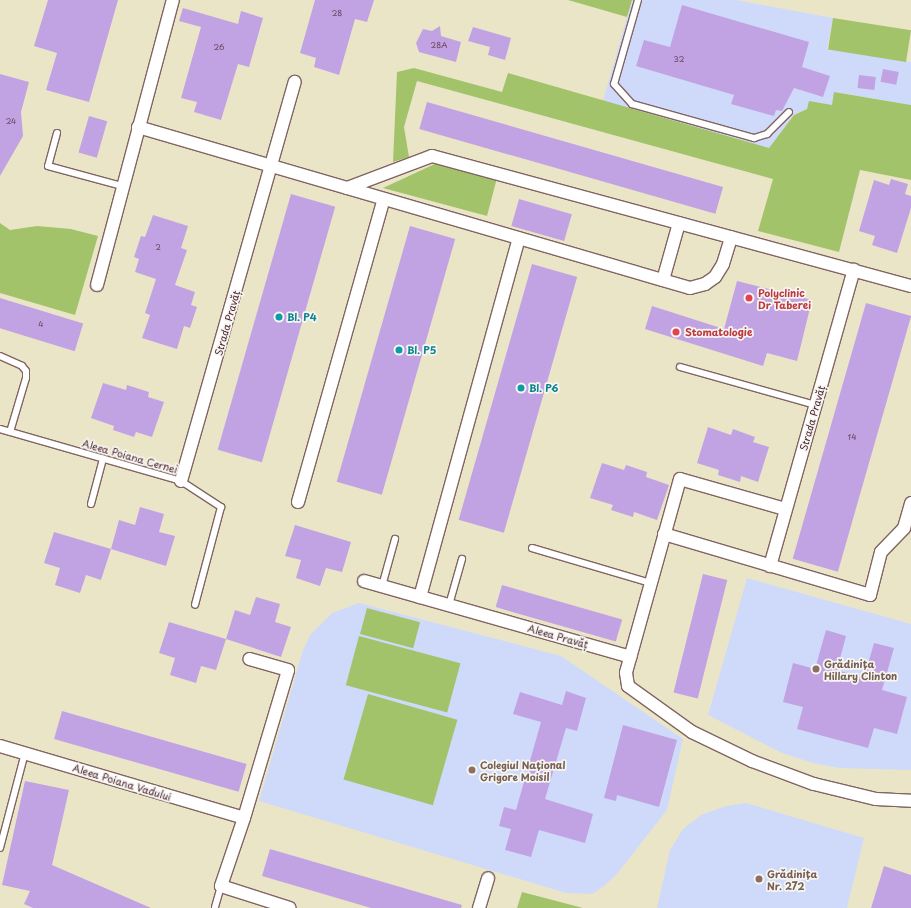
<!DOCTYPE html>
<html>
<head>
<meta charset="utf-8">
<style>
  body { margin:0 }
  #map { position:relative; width:911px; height:908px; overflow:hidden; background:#ebe5c8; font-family:"Playpen Sans",sans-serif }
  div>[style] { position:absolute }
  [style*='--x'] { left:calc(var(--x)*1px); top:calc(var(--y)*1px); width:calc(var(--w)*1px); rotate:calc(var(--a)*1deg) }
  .built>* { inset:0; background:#cfdafa }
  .green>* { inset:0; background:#a3c36b; transform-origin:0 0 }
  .building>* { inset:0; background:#c1a3e4; transform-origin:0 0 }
  .roads { filter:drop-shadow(1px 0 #826462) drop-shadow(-1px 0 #826462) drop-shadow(0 1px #826462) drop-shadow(0 -1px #826462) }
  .service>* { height:6px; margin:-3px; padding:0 3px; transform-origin:3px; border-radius:3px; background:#fff }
  .minor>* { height:12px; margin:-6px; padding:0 6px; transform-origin:6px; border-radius:6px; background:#fff }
  .dots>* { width:11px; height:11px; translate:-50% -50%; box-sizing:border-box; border:2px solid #f6f6f2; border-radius:50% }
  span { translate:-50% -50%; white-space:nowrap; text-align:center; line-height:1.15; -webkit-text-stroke:3.5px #f6f6f2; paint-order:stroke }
  .number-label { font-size:8px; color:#684059 }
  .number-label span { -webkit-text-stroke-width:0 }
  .health-label { font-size:10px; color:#be3a42; font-weight:700 }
  .left { translate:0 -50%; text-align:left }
  .culture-label { font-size:10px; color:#0d838f; font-weight:700 }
  .street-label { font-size:10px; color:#4a1f2b }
  .education-label { font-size:10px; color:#785e54; font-weight:700 }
</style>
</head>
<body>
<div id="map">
  <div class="built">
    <div style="clip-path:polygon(632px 0,736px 0,833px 18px,827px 49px,911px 62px,911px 105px,835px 92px,832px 105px,807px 109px,794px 115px,769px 148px,603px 101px)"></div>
    <div style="clip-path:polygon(747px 578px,911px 624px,911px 770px,839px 768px,813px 763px,782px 753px,708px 715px)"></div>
    <div style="clip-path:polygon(359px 603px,561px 656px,683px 739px,667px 810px,617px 874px,602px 888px,592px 894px,566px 893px,259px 801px,303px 650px,310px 635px,332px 613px)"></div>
    <div style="clip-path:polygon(746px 803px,864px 838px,847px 908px,657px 908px,670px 850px,683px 829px,701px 815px,726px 806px)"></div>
  </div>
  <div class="green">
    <div style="clip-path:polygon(568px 0,632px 0,627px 17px)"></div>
    <div style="left:833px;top:18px;width:79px;height:32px;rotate:9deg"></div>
    <div style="clip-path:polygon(414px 68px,502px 92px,508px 73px,769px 148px,794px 115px,807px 109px,809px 101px,832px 105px,834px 92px,911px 105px,911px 180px,860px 170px,839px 252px,758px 231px,773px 179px,417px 81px,404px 127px,409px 157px,393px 162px,397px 72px)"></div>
    <div style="clip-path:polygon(439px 162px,497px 178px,487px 216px,383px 188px)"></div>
    <div style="clip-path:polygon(0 223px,10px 230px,37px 226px,71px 229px,98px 236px,75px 315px,0 293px)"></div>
    <div style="left:367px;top:608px;width:55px;height:27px;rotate:15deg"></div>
    <div style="left:359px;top:636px;width:105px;height:51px;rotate:15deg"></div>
    <div style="left:368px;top:694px;width:93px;height:89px;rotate:16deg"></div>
    <div style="clip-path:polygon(522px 892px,583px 908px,517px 908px)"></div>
  </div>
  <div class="building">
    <div style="clip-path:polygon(48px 0,118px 0,89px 102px,46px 90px,57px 53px,34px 46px)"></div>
    <div style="clip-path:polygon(315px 0,374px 0,367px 22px,355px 19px,339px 75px,314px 67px,316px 58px,300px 53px)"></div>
    <div style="clip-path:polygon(682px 5px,809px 42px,802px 67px,830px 76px,823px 97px,794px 88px,782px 111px,776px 110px,774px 116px,731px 104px,734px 95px,636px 66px,644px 40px,670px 47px)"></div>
    <div style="clip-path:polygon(183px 8px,238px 24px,241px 11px,263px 18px,249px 67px,238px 64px,221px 120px,194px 112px,197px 102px,181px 98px,201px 27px,179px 21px)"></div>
    <div style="clip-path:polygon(440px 26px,441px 36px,461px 42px,456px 62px,419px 52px,416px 43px,423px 29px,432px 31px)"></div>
    <div style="clip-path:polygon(473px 27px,511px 38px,505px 60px,488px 55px,490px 47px,468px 41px)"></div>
    <div style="left:883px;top:69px;width:16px;height:13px;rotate:11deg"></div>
    <div style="clip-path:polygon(0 74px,29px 82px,21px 112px,23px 136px,0 176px)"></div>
    <div style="left:859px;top:75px;width:17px;height:13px;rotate:7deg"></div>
    <div style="left:427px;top:102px;width:308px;height:28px;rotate:16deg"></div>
    <div style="left:89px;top:116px;width:19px;height:38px;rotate:16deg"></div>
    <div style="clip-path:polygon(891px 179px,908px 184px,905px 194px,911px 196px,911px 208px,897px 253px,872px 245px,875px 236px,859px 231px,874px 180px,889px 185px)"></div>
    <div style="left:291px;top:194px;width:46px;height:266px;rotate:16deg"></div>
    <div style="left:519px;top:199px;width:55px;height:28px;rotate:16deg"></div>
    <div style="clip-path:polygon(153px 215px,188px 226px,181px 248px,187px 250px,175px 285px,195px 292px,191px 305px,197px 307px,190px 328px,184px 326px,177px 349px,142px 338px,150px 315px,145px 313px,156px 279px,135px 272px,139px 259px,134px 257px,141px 236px,145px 237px)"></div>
    <div style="left:410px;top:226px;width:47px;height:266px;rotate:16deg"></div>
    <div style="left:532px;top:264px;width:47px;height:266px;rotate:16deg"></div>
    <div style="clip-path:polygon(737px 281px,812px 300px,797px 361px,767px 353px,763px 366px,645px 329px,652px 306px,724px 329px)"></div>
    <div style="left:0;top:298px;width:87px;height:29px;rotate:17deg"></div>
    <div style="left:866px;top:303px;width:47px;height:266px;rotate:16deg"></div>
    <div style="clip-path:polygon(103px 383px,126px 390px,127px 385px,149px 392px,148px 397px,164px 402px,152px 437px,136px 432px,134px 437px,113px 430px,114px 426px,91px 418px)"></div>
    <div style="clip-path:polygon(708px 427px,731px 435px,733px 429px,755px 437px,753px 442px,769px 447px,758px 482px,741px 476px,740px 482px,718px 475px,719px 470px,697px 463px)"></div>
    <div style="clip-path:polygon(602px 463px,624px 470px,626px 465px,647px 472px,646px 477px,669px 485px,657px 520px,634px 512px,633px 517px,611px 510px,613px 505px,590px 498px)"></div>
    <div style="clip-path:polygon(140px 507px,164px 514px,159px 532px,175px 536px,166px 566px,111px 549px,119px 520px,135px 525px)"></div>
    <div style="clip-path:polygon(295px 525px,351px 542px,342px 572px,326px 568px,320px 586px,296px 578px,301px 560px,285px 556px)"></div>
    <div style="clip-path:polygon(54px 532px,111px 549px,101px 580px,86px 575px,80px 593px,55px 585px,60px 568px,44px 563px)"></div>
    <div style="left:703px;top:574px;width:25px;height:122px;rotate:14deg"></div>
    <div style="left:502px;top:585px;width:125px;height:23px;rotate:16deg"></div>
    <div style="clip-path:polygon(256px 597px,280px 604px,275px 622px,291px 627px,281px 657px,226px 639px,235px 610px,250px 615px)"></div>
    <div style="clip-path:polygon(169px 622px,226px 639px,216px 670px,201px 666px,196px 683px,170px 675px,175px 658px,159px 653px)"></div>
    <div style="clip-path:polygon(826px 630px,846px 636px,837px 670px,864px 678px,874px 643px,894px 648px,882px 690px,907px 697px,897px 734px,874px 728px,868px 748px,797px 729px,803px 707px,783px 702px,793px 663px,815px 669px)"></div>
    <div style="clip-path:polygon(566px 691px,586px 698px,577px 731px,566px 728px,545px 799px,593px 814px,585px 843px,539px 830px,531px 857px,505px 850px,511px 829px,499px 826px,504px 807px,516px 810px,541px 722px,513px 714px,520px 692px,562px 705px)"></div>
    <div style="left:62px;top:711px;width:192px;height:29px;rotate:16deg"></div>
    <div style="clip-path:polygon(623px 725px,677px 740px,659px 807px,617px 795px,616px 801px,604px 798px)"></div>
    <div style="clip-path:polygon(25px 781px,69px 790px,52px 865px,151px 908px,33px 908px,24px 904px,30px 891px,2px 885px)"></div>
    <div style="clip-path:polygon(270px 849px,462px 905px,461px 908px,371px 908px,262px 876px)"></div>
    <div style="clip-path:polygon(884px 866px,911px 875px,911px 908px,871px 908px)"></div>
  </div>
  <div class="roads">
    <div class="service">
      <div style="--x:638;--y:0;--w:87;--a:105.9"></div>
      <div style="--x:614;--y:84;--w:27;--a:48"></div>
      <div style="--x:632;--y:104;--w:127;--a:15.6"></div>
      <div style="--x:754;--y:138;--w:14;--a:-17"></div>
      <div style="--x:767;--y:134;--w:31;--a:-45"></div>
      <div style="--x:57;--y:133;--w:34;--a:105"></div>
      <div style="--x:48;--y:166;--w:77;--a:15.1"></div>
      <div style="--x:0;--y:356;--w:24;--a:24"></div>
      <div style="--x:22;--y:366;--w:6;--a:51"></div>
      <div style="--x:26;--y:371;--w:7;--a:90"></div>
      <div style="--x:26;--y:378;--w:56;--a:106.5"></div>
      <div style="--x:680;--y:367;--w:140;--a:15.7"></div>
      <div style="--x:0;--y:429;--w:188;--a:16"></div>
      <div style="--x:181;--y:481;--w:48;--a:33"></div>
      <div style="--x:221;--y:507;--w:101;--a:104.9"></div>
      <div style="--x:91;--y:504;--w:47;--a:-75.1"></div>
      <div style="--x:532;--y:548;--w:124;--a:16.4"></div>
      <div style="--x:382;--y:586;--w:49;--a:-74.5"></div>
      <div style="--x:449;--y:605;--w:48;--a:-74.2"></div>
      <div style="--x:0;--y:848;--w:98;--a:-75.3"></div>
      <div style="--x:215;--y:907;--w:22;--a:-74"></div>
    </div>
    <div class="minor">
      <div style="--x:138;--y:127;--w:575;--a:16.26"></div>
      <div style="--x:690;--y:288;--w:16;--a:-15"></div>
      <div style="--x:705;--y:284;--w:12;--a:-35"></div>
      <div style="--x:715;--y:277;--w:15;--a:-58"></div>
      <div style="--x:723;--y:264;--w:28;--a:-73"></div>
      <div style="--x:347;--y:188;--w:91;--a:-20.6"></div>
      <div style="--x:432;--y:156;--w:496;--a:15.2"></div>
      <div style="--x:663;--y:280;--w:59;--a:-74.3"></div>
      <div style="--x:97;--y:285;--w:295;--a:-75.1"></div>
      <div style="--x:181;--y:481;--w:415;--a:-74.1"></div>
      <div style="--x:298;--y:502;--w:315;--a:-74.2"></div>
      <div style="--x:785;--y:509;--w:109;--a:-164.1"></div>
      <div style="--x:680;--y:479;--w:201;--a:105.6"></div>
      <div style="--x:626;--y:673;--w:13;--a:81"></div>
      <div style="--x:628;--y:686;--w:79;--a:35.7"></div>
      <div style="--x:692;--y:732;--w:67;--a:25.8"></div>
      <div style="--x:752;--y:761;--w:66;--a:20.4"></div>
      <div style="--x:814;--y:784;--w:64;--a:13.6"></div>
      <div style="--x:876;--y:799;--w:35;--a:3"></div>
      <div style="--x:664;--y:534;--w:215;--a:16.5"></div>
      <div style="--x:870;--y:595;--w:44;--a:-75.7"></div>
      <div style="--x:881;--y:552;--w:33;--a:-46"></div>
      <div style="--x:904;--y:528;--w:26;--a:-74"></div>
      <div style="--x:770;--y:566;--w:308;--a:-74.2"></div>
      <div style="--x:364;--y:581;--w:277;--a:15.9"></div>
      <div style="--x:420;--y:597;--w:372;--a:-74.6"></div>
      <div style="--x:0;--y:746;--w:254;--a:16.4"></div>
      <div style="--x:244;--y:818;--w:72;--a:108.7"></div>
      <div style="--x:221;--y:886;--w:72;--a:17.7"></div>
      <div style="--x:244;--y:818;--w:154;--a:-73.4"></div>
      <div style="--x:288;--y:670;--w:40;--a:-164"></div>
      <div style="--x:479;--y:908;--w:31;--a:-73"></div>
    </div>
  </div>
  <div class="dots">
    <div style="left:749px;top:298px;background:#e0444e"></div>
    <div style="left:279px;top:317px;background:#0f9aa8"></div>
    <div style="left:676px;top:332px;background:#e0444e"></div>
    <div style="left:399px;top:350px;background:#0f9aa8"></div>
    <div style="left:521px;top:388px;background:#0f9aa8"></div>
    <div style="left:816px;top:669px;background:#8d6e63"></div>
    <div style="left:472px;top:770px;background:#8d6e63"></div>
    <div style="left:759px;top:879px;background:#8d6e63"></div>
  </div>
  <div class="number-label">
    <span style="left:337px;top:14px">28</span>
    <span style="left:439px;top:46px">28A</span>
    <span style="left:219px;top:48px">26</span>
    <span style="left:679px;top:60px">32</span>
    <span style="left:11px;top:122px">24</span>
    <span style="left:158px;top:248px">2</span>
    <span style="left:41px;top:325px">4</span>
    <span style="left:852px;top:438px">14</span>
  </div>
  <div class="health-label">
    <span class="left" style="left:758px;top:298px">Polyclinic<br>Dr Taberei</span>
    <span class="left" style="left:685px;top:332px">Stomatologie</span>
  </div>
  <div class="culture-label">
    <span class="left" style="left:287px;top:317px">Bl. P4</span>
    <span class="left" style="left:407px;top:350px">Bl. P5</span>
    <span class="left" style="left:529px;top:388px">Bl. P6</span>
  </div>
  <div class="street-label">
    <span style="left:227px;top:323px;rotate:-74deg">Strada Pravăț</span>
    <span style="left:812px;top:418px;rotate:-74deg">Strada Pravăț</span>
    <span style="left:130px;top:456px;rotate:16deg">Aleea Poiana Cernei</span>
    <span style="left:558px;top:636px;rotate:16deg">Aleea Pravăț</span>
    <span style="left:122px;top:782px;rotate:17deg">Aleea Poiana Vadului</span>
  </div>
  <div class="education-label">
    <span class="left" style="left:824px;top:669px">Grădinița<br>Hillary Clinton</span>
    <span class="left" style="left:480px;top:770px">Colegiul Național<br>Grigore Moisil</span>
    <span class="left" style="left:767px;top:879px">Grădinița<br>Nr. 272</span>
  </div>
</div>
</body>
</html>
